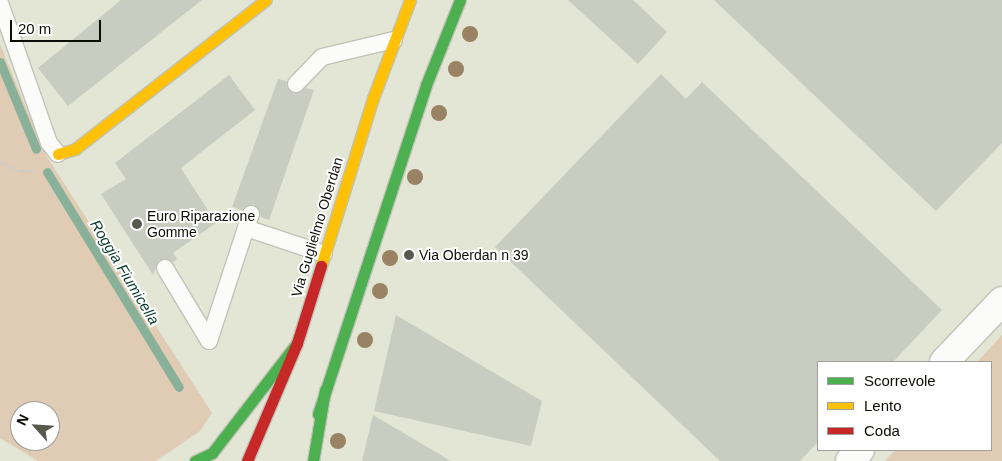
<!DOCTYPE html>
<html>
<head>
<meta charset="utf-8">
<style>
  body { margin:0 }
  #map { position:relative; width:1002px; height:461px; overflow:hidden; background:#e3e5d5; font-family:Arial,sans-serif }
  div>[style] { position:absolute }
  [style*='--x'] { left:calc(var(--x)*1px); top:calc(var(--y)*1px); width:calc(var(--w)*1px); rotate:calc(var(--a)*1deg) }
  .green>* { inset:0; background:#e0cbb5 }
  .stream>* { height:9px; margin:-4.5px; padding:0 4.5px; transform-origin:4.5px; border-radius:4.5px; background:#89b19a }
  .building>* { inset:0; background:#c9cdc1 }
  .path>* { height:3px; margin-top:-1.5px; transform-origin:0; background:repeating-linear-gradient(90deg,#cdcdc8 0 2.5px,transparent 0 5px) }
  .roads { filter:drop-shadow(1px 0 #c2c3b7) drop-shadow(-1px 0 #c2c3b7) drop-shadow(0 1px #c2c3b7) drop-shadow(0 -1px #c2c3b7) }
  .lane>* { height:16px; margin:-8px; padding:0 8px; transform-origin:8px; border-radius:8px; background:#fbfbf9 }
  .street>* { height:28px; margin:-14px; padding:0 14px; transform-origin:14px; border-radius:14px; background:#fbfbf9 }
  .fast>* { height:11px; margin:-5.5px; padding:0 5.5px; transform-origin:5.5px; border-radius:5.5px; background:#4caf50 }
  .slow>* { height:11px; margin:-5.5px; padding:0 5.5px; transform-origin:5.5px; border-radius:5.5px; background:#ffc107 }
  .jam>* { height:11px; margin:-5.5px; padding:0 5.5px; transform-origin:5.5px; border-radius:5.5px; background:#c62828 }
  .trees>* { width:16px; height:16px; margin:-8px; border-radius:50%; background:#9a8265 }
  .dots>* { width:14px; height:14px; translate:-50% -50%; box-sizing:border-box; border:2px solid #fff; border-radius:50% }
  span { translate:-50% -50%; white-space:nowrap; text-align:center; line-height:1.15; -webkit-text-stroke:4px #fff; paint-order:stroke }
  .poi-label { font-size:14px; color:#0c0d05 }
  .left { translate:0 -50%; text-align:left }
  .street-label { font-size:14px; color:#0c0d05 }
  .water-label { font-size:15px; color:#083a28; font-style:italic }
  .legend { position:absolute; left:817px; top:361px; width:175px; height:90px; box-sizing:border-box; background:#fff; border:1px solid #9e9e9b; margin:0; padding:6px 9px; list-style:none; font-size:15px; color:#0c0d05 }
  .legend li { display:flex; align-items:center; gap:10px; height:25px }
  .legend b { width:25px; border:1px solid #9e9e9b }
  .north { position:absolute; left:10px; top:401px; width:50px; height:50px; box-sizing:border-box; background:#fff; border:1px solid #9e9e9b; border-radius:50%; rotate:296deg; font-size:14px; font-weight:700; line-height:20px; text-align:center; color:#0c0d05 }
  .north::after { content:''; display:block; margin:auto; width:18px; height:22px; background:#57594e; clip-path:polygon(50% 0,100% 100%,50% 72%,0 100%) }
  .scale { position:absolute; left:10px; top:20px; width:91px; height:22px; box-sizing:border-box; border:2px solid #0c0d05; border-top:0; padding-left:6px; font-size:15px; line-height:18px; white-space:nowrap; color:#0c0d05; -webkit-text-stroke:4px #fff; paint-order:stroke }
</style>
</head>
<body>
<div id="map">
  <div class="green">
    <div style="clip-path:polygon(evenodd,0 44px,45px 154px,212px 413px,200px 431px,156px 461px,38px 461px,0 438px,0 44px,20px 411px,50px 411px,50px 441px,20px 441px,20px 411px)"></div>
    <div style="clip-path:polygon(1002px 335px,1002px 461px,885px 461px,895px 450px,991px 450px,991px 362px,977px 362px)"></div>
  </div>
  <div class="stream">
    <div style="--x:0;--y:62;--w:94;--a:67.5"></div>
    <div style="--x:47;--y:172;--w:252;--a:58.5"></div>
  </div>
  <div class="building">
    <div style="clip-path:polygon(121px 0,202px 0,68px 106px,38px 68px)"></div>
    <div style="clip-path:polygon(568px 0,633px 0,667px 32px,638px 64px)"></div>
    <div style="clip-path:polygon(714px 0,1002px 0,1002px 143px,936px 211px)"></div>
    <div style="clip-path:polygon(661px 74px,686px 99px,702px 82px,942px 310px,893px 362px,818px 362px,818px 442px,800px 461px,720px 461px,495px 247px)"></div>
    <div style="clip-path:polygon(229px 75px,255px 110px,181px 168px,216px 223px,173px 253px,177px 259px,173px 262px,159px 260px,153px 275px,101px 194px,126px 179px,115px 163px)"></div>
    <div style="clip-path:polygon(278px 79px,286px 81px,293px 94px,306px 88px,314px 90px,269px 220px,261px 217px,254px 204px,242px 210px,232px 207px)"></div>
    <div style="clip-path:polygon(396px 315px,542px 401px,531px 446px,374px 411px)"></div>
    <div style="clip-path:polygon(373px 415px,451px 461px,362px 461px)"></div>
  </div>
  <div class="path">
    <div style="--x:0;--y:162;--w:23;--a:23"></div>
    <div style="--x:21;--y:171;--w:13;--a:-4"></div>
  </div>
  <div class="roads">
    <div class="lane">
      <div style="--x:0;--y:3;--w:148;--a:70.7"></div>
      <div style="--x:49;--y:143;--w:14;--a:51"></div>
      <div style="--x:296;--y:84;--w:37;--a:-46"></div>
      <div style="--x:322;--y:57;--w:74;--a:-13.3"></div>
      <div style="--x:251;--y:214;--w:15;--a:110"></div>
      <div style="--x:246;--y:228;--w:82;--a:18.4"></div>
      <div style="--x:165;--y:268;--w:85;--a:58.9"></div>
      <div style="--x:209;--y:341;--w:119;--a:-71.9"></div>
    </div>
    <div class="street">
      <div style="--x:944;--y:362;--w:84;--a:-46.4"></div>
      <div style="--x:850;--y:461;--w:15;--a:-48"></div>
    </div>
    <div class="fast">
      <div style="--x:318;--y:414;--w:346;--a:-71.8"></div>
      <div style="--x:426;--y:85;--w:92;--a:-68.2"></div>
      <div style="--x:195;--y:461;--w:19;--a:-25"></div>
      <div style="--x:212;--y:453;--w:139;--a:-52.3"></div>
      <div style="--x:313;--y:461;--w:72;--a:-80.4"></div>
    </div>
    <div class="slow">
      <div style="--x:58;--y:154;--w:18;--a:-16"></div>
      <div style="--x:75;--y:149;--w:242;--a:-38"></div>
      <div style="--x:321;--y:266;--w:176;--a:-72.8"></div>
      <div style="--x:373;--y:98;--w:105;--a:-69.3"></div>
    </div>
    <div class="jam">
      <div style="--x:247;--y:461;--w:128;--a:-67"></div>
      <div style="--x:297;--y:343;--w:81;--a:-72.7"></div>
    </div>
  </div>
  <div class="trees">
    <div style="left:470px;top:34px"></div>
    <div style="left:456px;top:69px"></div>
    <div style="left:439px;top:113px"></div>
    <div style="left:415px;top:177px"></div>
    <div style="left:390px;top:258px"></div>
    <div style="left:380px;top:291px"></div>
    <div style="left:365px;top:340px"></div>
    <div style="left:338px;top:441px"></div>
  </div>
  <div class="dots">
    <div style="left:137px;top:224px;background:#57594e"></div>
    <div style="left:409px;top:255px;background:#57594e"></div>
  </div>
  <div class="poi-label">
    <span class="left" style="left:147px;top:224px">Euro Riparazione<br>Gomme</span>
    <span class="left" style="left:419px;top:255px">Via Oberdan n 39</span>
  </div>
  <div class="street-label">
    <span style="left:317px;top:227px;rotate:-73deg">Via Guglielmo Oberdan</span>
  </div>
  <div class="water-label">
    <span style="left:125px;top:272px;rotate:59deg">Roggia Fiumicella</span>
  </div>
  <ul class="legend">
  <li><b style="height:6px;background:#4caf50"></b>Scorrevole</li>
  <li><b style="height:6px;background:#ffc107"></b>Lento</li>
  <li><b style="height:6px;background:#c62828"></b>Coda</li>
  </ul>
  <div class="north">N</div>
  <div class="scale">20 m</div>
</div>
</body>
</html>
